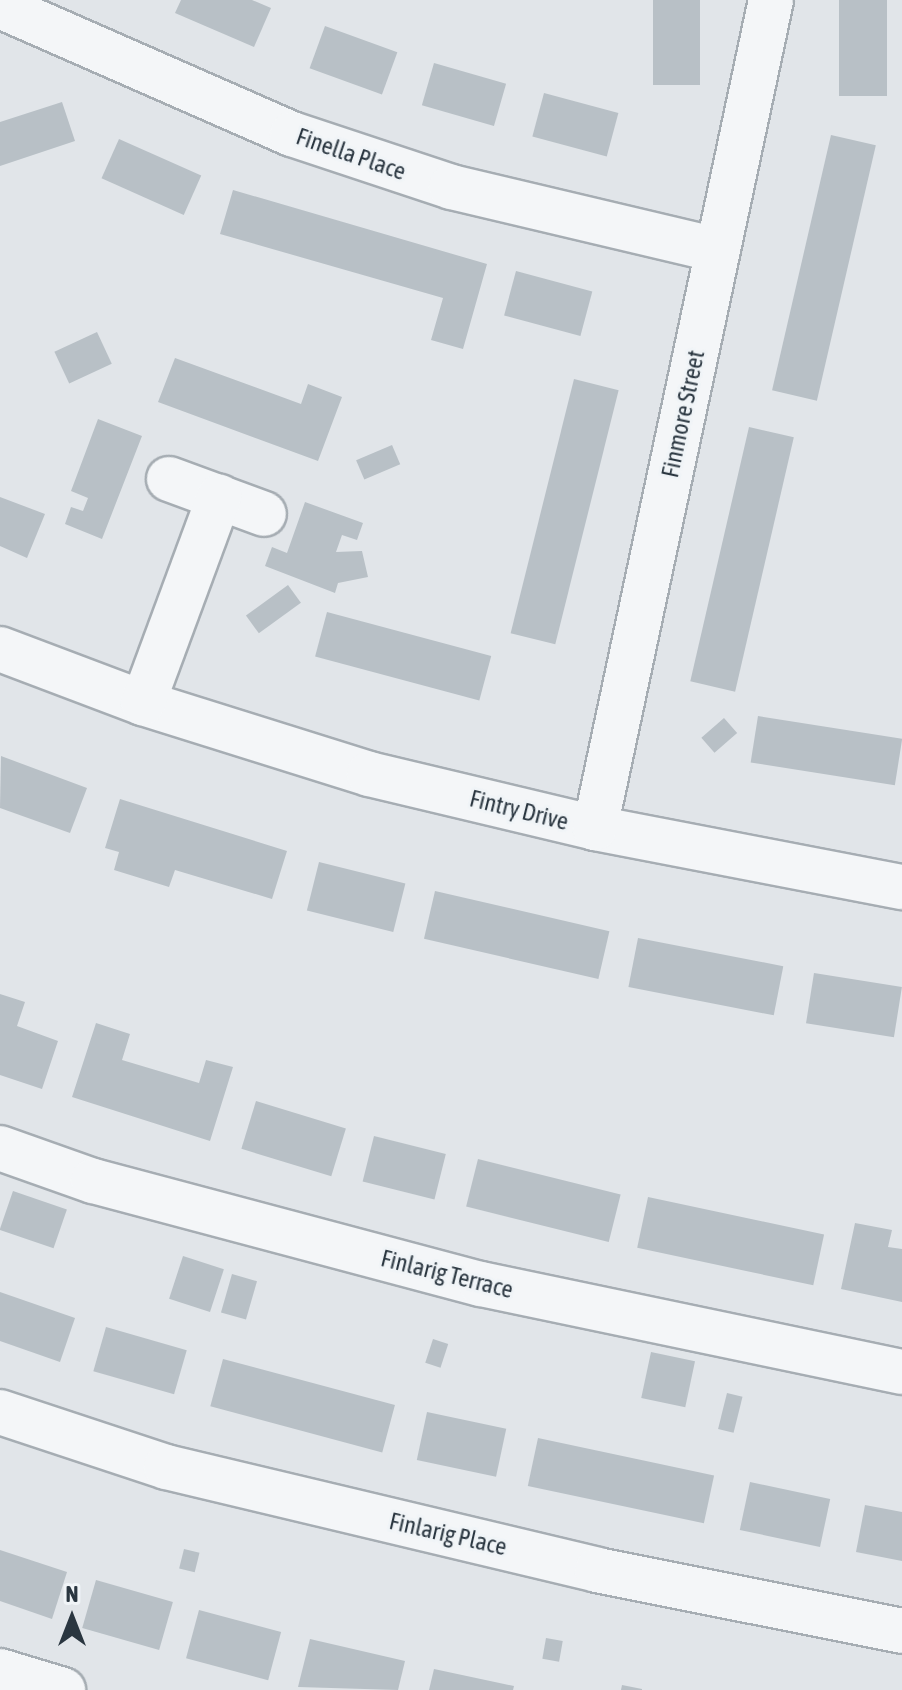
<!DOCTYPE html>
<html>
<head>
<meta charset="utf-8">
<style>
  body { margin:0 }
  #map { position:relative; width:902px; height:1690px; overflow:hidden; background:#e1e5e9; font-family:"Asap Condensed",sans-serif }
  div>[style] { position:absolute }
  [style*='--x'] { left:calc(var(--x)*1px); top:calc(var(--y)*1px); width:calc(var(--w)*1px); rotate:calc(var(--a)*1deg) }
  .building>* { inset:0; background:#b8c0c6; transform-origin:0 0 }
  .roads { filter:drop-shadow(2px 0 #a6adb3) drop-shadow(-2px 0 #a6adb3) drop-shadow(0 2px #a6adb3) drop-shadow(0 -2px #a6adb3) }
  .minor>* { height:44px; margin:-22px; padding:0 22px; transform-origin:22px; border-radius:22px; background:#f4f6f8 }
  span { translate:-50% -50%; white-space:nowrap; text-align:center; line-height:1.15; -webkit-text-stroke:6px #f0f4f7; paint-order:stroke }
  .street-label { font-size:24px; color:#2a3640 }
  .north { position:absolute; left:32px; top:1578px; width:80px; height:80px; -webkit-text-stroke:6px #f0f4f7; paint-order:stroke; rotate:0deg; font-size:22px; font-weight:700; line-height:32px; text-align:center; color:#2a3640 }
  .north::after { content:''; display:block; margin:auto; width:28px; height:36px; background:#2a3640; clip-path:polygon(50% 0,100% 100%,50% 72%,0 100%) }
</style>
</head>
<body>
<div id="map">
  <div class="building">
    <div style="clip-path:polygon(181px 0,252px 0,271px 8px,254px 47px,175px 13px)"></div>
    <div style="left:653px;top:0;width:47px;height:85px"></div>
    <div style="left:839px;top:0;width:48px;height:96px"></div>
    <div style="left:325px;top:26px;width:77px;height:45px;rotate:20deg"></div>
    <div style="left:434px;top:63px;width:75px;height:44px;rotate:16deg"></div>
    <div style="left:544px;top:93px;width:77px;height:45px;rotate:15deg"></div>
    <div style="clip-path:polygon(62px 102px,75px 141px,0 166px,0 122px)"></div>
    <div style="left:831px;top:135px;width:46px;height:262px;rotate:13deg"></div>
    <div style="left:119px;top:139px;width:90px;height:43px;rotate:24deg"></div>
    <div style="clip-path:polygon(233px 190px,487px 264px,463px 349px,431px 340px,443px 298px,220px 234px)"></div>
    <div style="left:516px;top:271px;width:79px;height:46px;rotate:15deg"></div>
    <div style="left:97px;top:332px;width:35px;height:47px;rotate:65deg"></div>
    <div style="clip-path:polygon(175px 358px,301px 404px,308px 384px,342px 397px,318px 461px,158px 402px)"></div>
    <div style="left:574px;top:379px;width:46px;height:262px;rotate:14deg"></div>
    <div style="clip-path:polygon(98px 419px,142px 436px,102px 539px,65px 524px,71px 507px,83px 511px,88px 498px,71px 491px)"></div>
    <div style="left:749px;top:427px;width:46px;height:261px;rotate:13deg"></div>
    <div style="left:392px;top:445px;width:21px;height:39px;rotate:67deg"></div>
    <div style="clip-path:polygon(0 497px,45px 514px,27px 558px,0 546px)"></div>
    <div style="clip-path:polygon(305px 502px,363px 523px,357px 540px,342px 535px,336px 552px,362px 551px,368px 577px,338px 583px,335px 593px,265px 566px,272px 547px,287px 553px)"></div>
    <div style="left:288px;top:585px;width:22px;height:52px;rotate:54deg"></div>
    <div style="left:327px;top:612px;width:170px;height:46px;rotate:15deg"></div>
    <div style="left:758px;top:716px;width:146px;height:47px;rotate:9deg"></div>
    <div style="left:724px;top:718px;width:20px;height:30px;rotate:49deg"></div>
    <div style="clip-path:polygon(1px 756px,87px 788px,70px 833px,0 808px)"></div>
    <div style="clip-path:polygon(120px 799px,287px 851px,272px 899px,175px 870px,169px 887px,114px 870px,119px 852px,105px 848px)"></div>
    <div style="left:319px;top:862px;width:89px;height:50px;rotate:14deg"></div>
    <div style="left:435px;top:891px;width:179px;height:49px;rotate:13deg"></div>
    <div style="left:638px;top:938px;width:148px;height:50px;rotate:11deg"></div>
    <div style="left:814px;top:973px;width:89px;height:51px;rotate:9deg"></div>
    <div style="clip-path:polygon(0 994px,25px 1002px,17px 1026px,58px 1041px,42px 1089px,0 1075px)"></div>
    <div style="clip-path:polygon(96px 1023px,130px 1034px,122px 1060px,199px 1083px,206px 1060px,233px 1067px,210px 1141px,72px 1097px)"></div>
    <div style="left:256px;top:1101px;width:94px;height:50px;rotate:17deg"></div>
    <div style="left:374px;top:1136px;width:74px;height:47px;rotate:14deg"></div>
    <div style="left:478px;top:1159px;width:147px;height:49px;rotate:14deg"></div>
    <div style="left:13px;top:1191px;width:57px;height:41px;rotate:19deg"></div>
    <div style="left:648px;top:1197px;width:180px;height:52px;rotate:12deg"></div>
    <div style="clip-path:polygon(855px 1223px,892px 1230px,888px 1247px,902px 1249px,902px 1302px,841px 1289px)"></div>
    <div style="left:183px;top:1256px;width:43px;height:45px;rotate:18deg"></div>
    <div style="left:232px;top:1274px;width:26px;height:40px;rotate:16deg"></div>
    <div style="clip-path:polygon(0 1292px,75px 1318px,60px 1362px,0 1341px)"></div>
    <div style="left:106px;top:1327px;width:84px;height:46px;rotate:16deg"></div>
    <div style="left:433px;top:1339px;width:16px;height:25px;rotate:18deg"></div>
    <div style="left:651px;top:1352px;width:45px;height:47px;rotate:12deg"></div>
    <div style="left:223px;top:1359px;width:178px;height:49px;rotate:15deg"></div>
    <div style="left:727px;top:1393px;width:16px;height:37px;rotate:14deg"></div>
    <div style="left:427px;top:1412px;width:81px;height:49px;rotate:12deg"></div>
    <div style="left:538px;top:1438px;width:180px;height:49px;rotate:12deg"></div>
    <div style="left:750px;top:1482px;width:82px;height:49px;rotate:12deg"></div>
    <div style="clip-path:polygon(865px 1505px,902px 1512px,902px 1561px,856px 1552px)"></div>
    <div style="left:184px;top:1549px;width:16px;height:20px;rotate:14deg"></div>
    <div style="clip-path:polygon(0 1550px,67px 1572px,52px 1619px,0 1601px)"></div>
    <div style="left:96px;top:1580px;width:80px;height:50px;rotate:16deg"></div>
    <div style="left:199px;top:1610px;width:85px;height:50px;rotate:15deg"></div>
    <div style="left:546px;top:1638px;width:17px;height:21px;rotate:10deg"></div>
    <div style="clip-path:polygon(310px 1639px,405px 1661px,398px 1690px,298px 1687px)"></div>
    <div style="clip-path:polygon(434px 1669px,514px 1686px,513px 1690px,429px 1690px)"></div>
    <div style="clip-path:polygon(622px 1685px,642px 1689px,642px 1690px,621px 1690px)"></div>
  </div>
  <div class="roads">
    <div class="minor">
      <div style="--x:0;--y:6;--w:319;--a:23.7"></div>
      <div style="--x:292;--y:134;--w:168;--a:18.4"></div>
      <div style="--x:451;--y:187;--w:274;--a:13.3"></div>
      <div style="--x:169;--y:479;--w:101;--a:20.2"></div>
      <div style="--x:0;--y:649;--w:153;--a:20.7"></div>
      <div style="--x:143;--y:703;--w:237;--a:17.4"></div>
      <div style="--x:369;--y:774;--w:232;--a:13.4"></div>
      <div style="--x:595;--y:828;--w:313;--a:10.9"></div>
      <div style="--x:143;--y:703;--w:220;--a:-69.7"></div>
      <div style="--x:595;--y:828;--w:846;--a:-78"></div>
      <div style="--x:0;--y:1148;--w:99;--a:19.5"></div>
      <div style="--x:93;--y:1181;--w:401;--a:14.9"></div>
      <div style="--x:481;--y:1284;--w:430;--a:11.8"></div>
      <div style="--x:0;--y:1412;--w:175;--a:18.3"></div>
      <div style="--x:166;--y:1467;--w:443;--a:13.4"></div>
      <div style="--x:597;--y:1570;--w:311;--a:11.3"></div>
      <div style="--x:0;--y:1671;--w:66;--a:16.8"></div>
    </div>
  </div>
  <div class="street-label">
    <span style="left:351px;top:154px;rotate:19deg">Finella Place</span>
    <span style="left:683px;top:414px;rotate:-78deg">Finmore Street</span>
    <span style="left:519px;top:810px;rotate:14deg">Fintry Drive</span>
    <span style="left:447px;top:1274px;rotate:14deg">Finlarig Terrace</span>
    <span style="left:448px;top:1534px;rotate:13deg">Finlarig Place</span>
  </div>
  <div class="north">N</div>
</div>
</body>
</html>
